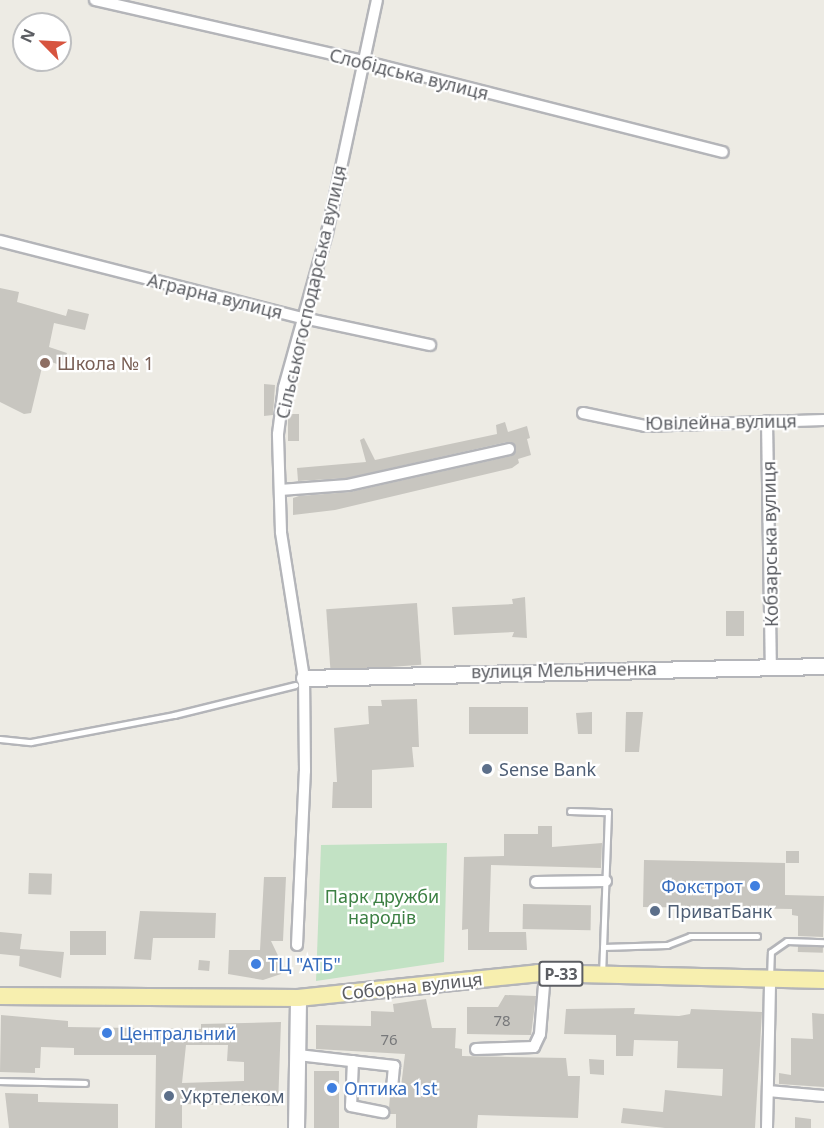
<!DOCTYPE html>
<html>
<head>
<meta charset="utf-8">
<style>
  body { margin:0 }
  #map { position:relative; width:824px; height:1128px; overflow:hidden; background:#edebe4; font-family:"Noto Sans",sans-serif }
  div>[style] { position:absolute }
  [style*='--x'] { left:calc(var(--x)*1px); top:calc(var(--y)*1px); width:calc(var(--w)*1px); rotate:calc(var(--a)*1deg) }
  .green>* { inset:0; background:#c2e2c4 }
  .building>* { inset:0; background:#c8c6c0; transform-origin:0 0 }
  .roads { filter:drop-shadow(2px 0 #b4b5b9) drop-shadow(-2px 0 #b4b5b9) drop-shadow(0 2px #b4b5b9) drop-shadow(0 -2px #b4b5b9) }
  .lane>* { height:5px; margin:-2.5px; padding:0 2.5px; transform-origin:2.5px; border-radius:2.5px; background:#fff }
  .street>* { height:10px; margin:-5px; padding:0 5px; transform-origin:5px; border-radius:5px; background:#fff }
  .secondary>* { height:15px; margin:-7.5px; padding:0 7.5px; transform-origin:7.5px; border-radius:7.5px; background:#fff }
  .primary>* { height:16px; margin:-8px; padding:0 8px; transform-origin:8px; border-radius:8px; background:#f7efaf }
  .dots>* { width:16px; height:16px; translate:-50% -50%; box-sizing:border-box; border:3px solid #fff; border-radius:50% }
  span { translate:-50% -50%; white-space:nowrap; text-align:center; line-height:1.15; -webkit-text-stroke:4.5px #fff; paint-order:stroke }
  .number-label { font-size:15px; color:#77787a }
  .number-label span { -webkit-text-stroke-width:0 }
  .shield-label span { padding:2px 4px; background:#fff; border:2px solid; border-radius:4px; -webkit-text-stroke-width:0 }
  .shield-label { font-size:16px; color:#5c5e63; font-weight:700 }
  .street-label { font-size:18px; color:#5c5e63 }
  .education-label { font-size:18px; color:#785e54 }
  .left { translate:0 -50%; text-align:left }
  .service-label { font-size:18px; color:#4e5e75 }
  .shop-label { font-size:18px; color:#366cbe }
  .right { translate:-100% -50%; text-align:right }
  .park-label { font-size:18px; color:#3d8044 }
  .north { position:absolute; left:12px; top:12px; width:60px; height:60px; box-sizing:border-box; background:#fff; border:2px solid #bebfc1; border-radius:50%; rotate:294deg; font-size:16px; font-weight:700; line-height:24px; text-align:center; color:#5c5e63 }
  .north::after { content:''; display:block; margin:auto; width:21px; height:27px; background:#d7543f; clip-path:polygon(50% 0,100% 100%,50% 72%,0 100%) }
</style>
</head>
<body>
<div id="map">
  <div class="green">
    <div style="clip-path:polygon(447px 843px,444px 962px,316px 981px,321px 845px)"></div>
  </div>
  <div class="building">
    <div style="clip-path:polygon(0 288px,19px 292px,17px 302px,66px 316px,68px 309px,89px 314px,85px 330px,54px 323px,49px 347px,67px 353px,62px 366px,44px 359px,31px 413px,24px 414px,0 402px)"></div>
    <div style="clip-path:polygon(264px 384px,275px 385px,273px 415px,264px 416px)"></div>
    <div style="left:288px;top:414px;width:11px;height:27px"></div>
    <div style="clip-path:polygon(505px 422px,508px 432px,527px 426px,530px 438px,527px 439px,531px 455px,518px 459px,519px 463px,512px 468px,335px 510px,293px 515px,293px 498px,299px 496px,350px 492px,511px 456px,516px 451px,514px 444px,507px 442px,347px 478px,298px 481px,297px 468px,366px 462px,360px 440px,364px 438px,375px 460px,497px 434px,496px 425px)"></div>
    <div style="clip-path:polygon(525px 597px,527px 638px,512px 637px,514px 632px,454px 635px,452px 607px,513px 604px,512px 599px)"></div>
    <div style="left:417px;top:603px;width:62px;height:91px;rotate:86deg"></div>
    <div style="left:744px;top:611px;width:25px;height:18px;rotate:90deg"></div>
    <div style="clip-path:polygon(417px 699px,419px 747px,412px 747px,414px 767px,372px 770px,372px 808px,332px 808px,333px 782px,337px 782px,334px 728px,369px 724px,368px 706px,382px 706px,381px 700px)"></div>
    <div style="left:469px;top:707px;width:59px;height:27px"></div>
    <div style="clip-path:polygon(592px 712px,592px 734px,578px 734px,576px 713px)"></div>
    <div style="clip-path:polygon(626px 712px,643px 712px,639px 752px,625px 752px)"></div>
    <div style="clip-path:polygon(538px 826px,552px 826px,552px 847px,602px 843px,601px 868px,491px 865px,489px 932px,526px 932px,527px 950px,468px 950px,468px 929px,462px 930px,464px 857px,504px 856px,504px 834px,538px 834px)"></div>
    <div style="left:786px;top:851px;width:13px;height:12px"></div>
    <div style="clip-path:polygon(644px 860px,785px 863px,785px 895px,824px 896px,823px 937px,798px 936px,798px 916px,792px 915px,792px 909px,643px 907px)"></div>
    <div style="left:29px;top:873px;width:23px;height:21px;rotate:2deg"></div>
    <div style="clip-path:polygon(264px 877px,286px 877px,283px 941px,271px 941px,284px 968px,281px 974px,263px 980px,228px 974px,229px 950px,260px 950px)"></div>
    <div style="left:523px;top:904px;width:68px;height:25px;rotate:1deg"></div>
    <div style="clip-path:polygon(140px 911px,216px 913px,215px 938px,153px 938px,151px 960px,134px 959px)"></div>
    <div style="left:106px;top:931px;width:24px;height:36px;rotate:90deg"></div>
    <div style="clip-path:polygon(0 932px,22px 934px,20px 949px,64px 952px,61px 978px,19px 966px,20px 953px,20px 956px,0 954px)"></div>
    <div style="left:798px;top:946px;width:25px;height:6px;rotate:2deg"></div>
    <div style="left:199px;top:960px;width:11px;height:10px;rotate:5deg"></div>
    <div style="clip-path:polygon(505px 995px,536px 996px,531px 1035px,467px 1034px,467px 1007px,498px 1007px)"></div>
    <div style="clip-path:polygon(426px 999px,432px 1028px,456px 1028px,455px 1048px,462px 1049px,462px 1056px,566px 1058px,568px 1076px,580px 1076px,578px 1118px,478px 1115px,477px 1128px,396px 1128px,396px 1114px,390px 1114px,389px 1108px,390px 1096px,400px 1095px,405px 1054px,316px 1049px,316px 1025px,371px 1026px,371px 1011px,394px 1012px,393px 1004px)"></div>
    <div style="clip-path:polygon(635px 1008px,634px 1014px,679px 1016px,690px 1014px,691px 1009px,762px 1012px,755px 1128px,665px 1128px,621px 1123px,623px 1108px,663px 1112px,665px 1090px,722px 1096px,723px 1069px,677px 1068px,678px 1041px,634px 1040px,633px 1056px,616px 1056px,616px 1035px,564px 1034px,566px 1009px)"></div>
    <div style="clip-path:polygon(812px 1013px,824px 1014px,824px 1087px,779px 1084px,779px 1073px,791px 1075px,791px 1038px,813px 1039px)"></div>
    <div style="clip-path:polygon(evenodd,1px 1015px,68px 1021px,68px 1027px,201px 1029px,201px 1024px,281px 1022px,278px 1106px,182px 1104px,182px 1128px,155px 1128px,156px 1055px,74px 1055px,74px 1048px,41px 1047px,40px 1068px,35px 1068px,35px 1073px,0 1072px,1px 1015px,186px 1045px,228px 1045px,227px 1061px,244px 1062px,244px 1081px,182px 1083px,186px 1045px)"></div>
    <div style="clip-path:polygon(589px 1059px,604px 1060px,604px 1075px,590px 1074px)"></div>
    <div style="left:314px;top:1071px;width:25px;height:57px"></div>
    <div style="clip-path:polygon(5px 1093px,38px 1094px,38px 1102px,118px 1104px,118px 1128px,9px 1128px)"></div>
    <div style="clip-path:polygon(795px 1117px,811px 1119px,811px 1128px,795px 1128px)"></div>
  </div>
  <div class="roads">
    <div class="lane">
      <div style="--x:0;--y:739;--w:31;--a:6"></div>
      <div style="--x:31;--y:742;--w:146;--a:-10.7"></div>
      <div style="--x:174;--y:715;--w:125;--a:-13.9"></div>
      <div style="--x:570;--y:811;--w:38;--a:2"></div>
      <div style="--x:608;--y:812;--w:161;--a:92.1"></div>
      <div style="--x:603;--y:947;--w:64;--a:-1.8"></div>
      <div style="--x:667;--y:945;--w:25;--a:-21"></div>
      <div style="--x:690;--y:936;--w:67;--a:0"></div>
      <div style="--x:770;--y:978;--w:26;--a:-88"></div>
      <div style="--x:771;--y:952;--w:19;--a:-35"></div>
      <div style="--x:787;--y:941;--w:37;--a:2"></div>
      <div style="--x:0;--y:1081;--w:85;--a:1.3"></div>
    </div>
    <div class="street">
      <div style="--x:95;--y:0;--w:275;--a:12.8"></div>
      <div style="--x:363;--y:61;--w:371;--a:14.2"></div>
      <div style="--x:0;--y:241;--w:313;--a:14.3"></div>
      <div style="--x:303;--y:318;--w:130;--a:12"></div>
      <div style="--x:583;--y:413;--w:63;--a:11.8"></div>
      <div style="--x:645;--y:426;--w:179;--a:-1.9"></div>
      <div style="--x:767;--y:421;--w:246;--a:89.1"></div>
      <div style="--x:280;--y:490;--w:68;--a:-4.2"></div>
      <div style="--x:348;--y:485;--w:165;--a:-12.6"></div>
      <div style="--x:536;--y:882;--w:70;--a:-0.8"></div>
      <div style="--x:297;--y:945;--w:174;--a:-87.4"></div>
      <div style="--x:305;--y:771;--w:93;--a:-90.6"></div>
      <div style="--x:304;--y:678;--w:148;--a:-99"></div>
      <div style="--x:281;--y:532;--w:98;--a:-91.8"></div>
      <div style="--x:278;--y:434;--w:47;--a:-82.7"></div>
      <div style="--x:284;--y:387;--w:160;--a:-74.4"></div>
      <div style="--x:327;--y:233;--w:238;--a:-77.9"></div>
      <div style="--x:476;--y:1049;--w:58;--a:-2"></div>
      <div style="--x:534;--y:1047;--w:14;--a:-65"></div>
      <div style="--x:540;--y:1034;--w:61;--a:-85.3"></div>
      <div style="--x:298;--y:1055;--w:97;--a:6.5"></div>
      <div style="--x:394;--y:1066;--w:21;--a:95"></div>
      <div style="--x:353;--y:1061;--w:45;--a:92.5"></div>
      <div style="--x:351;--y:1106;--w:33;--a:11"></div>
      <div style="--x:768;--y:1091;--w:56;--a:5.1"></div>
      <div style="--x:767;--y:1128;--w:149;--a:-88.8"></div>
    </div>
    <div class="secondary">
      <div style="--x:304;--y:678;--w:520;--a:-1.32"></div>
      <div style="--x:296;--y:1128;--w:130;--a:-89.1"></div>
    </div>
    <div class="primary">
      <div style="--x:0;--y:996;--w:298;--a:0.4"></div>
      <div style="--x:298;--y:998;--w:241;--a:-5.9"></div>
      <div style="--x:538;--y:973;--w:286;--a:1.4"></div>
    </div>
  </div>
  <div class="dots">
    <div style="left:45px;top:363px;background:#8d6e63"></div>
    <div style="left:487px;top:769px;background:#5c6f8a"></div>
    <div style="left:755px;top:886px;background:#3f7fe0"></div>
    <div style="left:655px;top:911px;background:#5c6f8a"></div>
    <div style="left:256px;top:964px;background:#3f7fe0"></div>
    <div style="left:107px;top:1033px;background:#3f7fe0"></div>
    <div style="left:332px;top:1088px;background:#3f7fe0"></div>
    <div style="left:169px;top:1096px;background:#5c6f8a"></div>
  </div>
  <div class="number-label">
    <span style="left:502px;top:1021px">78</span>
    <span style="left:389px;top:1040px">76</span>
  </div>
  <div class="shield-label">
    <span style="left:561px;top:974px">Р-33</span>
  </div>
  <div class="street-label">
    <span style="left:409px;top:74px;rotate:14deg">Слобідська вулиця</span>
    <span style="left:311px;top:292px;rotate:-77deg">Сільськогосподарська вулиця</span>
    <span style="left:215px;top:296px;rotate:14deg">Аграрна вулиця</span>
    <span style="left:721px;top:422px;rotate:-1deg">Ювілейна вулиця</span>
    <span style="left:770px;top:544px;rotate:-91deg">Кобзарська вулиця</span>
    <span style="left:564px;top:670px;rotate:-1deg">вулиця Мельниченка</span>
    <span style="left:412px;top:986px;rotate:-6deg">Соборна вулиця</span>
  </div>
  <div class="education-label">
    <span class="left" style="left:57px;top:363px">Школа № 1</span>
  </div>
  <div class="service-label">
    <span class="left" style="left:499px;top:769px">Sense Bank</span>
    <span class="left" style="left:667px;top:911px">ПриватБанк</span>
    <span class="left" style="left:181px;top:1096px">Укртелеком</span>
  </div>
  <div class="shop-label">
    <span class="right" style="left:743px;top:886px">Фокстрот</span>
    <span class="left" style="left:268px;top:964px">ТЦ "АТБ"</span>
    <span class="left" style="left:119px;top:1033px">Центральний</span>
    <span class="left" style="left:344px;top:1088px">Оптика 1st</span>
  </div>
  <div class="park-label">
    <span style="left:382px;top:907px">Парк дружби<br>народів</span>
  </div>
  <div class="north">N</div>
</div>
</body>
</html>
